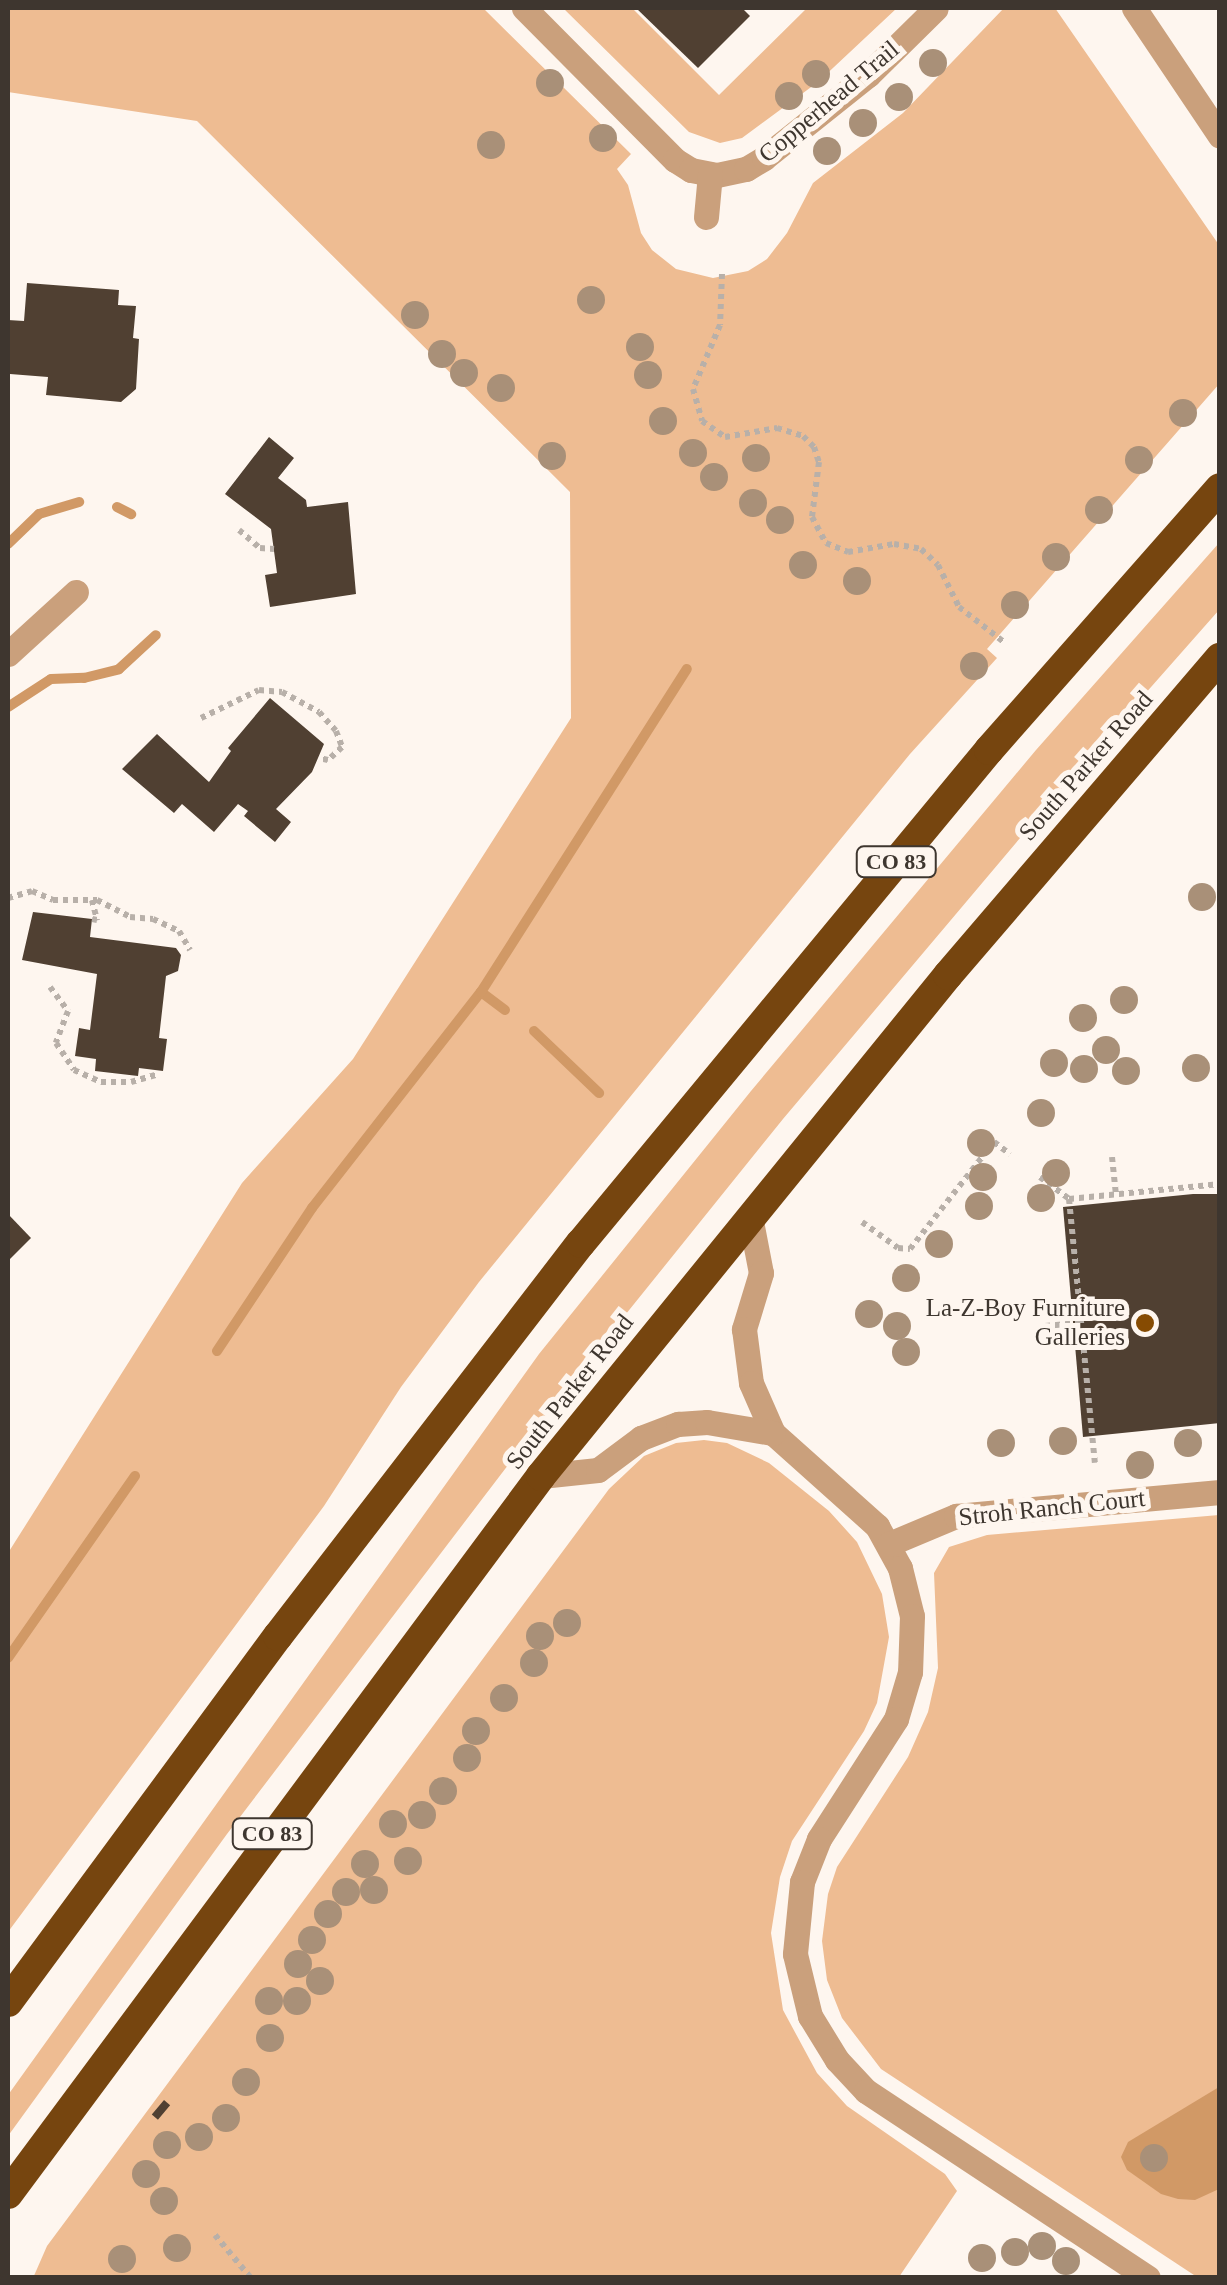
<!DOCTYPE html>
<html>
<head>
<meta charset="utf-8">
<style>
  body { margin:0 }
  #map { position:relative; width:1227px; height:2285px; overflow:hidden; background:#fef6ef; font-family:Georgia,serif }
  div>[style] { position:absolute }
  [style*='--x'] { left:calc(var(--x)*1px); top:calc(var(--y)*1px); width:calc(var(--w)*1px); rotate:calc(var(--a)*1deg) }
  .green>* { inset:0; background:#eebc92 }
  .water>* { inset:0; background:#d19966 }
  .stream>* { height:10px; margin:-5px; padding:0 5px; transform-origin:5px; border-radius:5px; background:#d19966 }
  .building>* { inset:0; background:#504032; transform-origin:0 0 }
  .path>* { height:6px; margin-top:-3px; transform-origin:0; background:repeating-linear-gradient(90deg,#b8b0a9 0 5px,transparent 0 10px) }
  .street>* { height:25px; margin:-12.5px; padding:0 12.5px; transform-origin:12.5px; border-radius:12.5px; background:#caa07c }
  .highway>* { height:30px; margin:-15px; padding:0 15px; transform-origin:15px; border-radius:15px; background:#76450f }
  .trees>* { width:28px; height:28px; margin:-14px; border-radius:50%; background:#a99078 }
  .dots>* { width:28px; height:28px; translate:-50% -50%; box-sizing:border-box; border:5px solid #fef6ef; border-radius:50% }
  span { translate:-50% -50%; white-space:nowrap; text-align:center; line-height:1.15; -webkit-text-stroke:10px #fef6ef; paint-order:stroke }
  .shield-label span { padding:2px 8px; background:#fef6ef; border:2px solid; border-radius:8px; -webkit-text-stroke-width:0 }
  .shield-label { font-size:22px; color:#3e362f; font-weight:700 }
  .street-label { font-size:25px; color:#3e362f }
  .poi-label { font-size:25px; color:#3e362f }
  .right { translate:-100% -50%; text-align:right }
  .frame { position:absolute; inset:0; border:10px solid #3e362f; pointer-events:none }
</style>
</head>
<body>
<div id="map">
  <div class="green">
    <div style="clip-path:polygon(8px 8px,483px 8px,631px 154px,617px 169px,628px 185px,641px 233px,652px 250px,676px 269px,713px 278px,748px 271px,767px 259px,787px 233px,813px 183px,903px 113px,1004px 8px,1055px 8px,1219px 245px,1220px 383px,987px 649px,997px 658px,910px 754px,479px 1282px,401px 1387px,324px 1506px,8px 1932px,8px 1553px,242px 1183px,353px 1059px,571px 718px,570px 492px,197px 121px,8px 92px)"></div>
    <div style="clip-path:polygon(563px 8px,632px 8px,719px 95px,807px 8px,897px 8px,818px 82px,742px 138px,720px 143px,689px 132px)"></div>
    <div style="clip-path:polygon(1219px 543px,1219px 610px,1069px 780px,783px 1119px,572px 1381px,227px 1834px,8px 2136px,8px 2095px,539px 1354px,751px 1091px,1036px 750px)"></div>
    <div style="clip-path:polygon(704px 1440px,727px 1443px,769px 1463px,829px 1511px,857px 1542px,882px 1594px,889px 1637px,877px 1703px,864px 1731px,792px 1841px,780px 1877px,771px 1933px,783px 2010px,817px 2073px,847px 2106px,945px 2174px,957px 2191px,899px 2277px,33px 2278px,47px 2246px,609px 1489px,644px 1456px,676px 1443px)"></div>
    <div style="clip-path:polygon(1219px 1515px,1219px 2277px,1197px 2277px,881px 2069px,842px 2018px,827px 1980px,822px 1941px,828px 1894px,837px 1867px,908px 1757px,928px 1712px,938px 1668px,934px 1573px,949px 1547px,987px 1535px)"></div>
  </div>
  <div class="water">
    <div style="clip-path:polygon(1219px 2087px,1219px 2189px,1195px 2200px,1178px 2199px,1161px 2194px,1127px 2170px,1121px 2157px,1128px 2142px)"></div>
  </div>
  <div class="stream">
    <div style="--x:117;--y:507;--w:16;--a:27"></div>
    <div style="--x:8;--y:544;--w:43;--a:-44.1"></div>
    <div style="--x:39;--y:514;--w:42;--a:-16.7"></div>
    <div style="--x:8;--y:707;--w:51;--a:-33.1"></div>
    <div style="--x:51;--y:679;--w:33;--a:-2"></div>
    <div style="--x:84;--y:678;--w:36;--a:-14"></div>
    <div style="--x:119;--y:669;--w:50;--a:-42.6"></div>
    <div style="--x:481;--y:992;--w:30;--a:37"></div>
    <div style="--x:534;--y:1031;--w:90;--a:43.6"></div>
    <div style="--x:217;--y:1351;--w:172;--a:-56.4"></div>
    <div style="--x:312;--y:1208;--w:274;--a:-52"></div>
    <div style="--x:481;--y:992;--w:383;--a:-57.5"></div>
    <div style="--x:8;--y:1658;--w:222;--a:-55.1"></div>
  </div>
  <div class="building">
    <div style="clip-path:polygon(636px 8px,742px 8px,750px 16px,698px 68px)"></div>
    <div style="clip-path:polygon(27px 283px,119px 290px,118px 305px,136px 306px,133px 338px,139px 339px,136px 389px,121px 402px,46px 395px,48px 377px,10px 374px,8px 320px,24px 321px)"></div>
    <div style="clip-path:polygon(269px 437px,294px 458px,278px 478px,306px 500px,307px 507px,348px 502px,356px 594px,270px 607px,265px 575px,277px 573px,271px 529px,225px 494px)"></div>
    <div style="clip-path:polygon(270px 698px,324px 744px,312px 772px,276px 809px,291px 822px,275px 842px,244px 816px,248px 811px,238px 804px,214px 832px,182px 804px,174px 813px,122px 769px,157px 734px,209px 782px,231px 751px,228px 748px)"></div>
    <div style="clip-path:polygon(33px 912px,92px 919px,90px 937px,176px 948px,181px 955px,178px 971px,166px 976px,159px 1038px,167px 1039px,163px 1071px,139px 1068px,138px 1076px,95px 1071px,96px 1059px,75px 1056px,79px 1028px,90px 1030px,97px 974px,22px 960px)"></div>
    <div style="clip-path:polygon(1193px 1194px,1220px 1194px,1220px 1423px,1083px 1437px,1063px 1207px)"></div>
    <div style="clip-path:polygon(8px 1214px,31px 1238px,8px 1261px)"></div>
    <div style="left:164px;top:2100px;width:8px;height:19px;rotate:40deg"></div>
  </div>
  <div class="path">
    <div style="--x:722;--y:274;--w:51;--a:92.2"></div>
    <div style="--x:720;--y:325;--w:69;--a:112.9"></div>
    <div style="--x:693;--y:389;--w:33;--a:74"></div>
    <div style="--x:702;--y:421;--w:28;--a:35"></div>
    <div style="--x:725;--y:437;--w:53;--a:-9.8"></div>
    <div style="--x:777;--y:428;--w:27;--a:17"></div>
    <div style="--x:803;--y:436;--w:16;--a:45"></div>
    <div style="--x:814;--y:447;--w:16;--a:72"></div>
    <div style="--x:819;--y:462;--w:55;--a:97.3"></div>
    <div style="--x:812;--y:517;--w:30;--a:62"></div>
    <div style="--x:826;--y:543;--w:24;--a:22"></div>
    <div style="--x:848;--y:552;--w:47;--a:-9.9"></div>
    <div style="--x:894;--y:544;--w:27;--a:10"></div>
    <div style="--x:921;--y:549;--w:23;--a:43"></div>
    <div style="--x:938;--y:565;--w:47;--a:63.4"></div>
    <div style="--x:959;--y:607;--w:57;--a:37.9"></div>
    <div style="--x:239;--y:530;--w:28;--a:41"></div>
    <div style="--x:260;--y:548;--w:14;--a:4"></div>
    <div style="--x:201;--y:718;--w:64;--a:-25.8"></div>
    <div style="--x:259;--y:690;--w:23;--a:5"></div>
    <div style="--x:282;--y:692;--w:42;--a:28.4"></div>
    <div style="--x:319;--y:712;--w:25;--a:48"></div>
    <div style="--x:336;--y:731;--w:17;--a:69"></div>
    <div style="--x:342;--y:747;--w:19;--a:137"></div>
    <div style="--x:328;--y:760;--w:9;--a:-167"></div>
    <div style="--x:8;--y:898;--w:25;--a:-16"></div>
    <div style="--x:32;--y:891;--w:23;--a:23"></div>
    <div style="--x:53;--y:900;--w:44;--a:0"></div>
    <div style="--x:97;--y:900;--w:37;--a:27"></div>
    <div style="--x:130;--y:917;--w:23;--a:5"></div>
    <div style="--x:153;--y:919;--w:29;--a:25"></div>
    <div style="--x:179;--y:931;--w:22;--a:60"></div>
    <div style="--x:92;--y:900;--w:21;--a:76"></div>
    <div style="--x:97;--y:920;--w:5;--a:-169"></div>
    <div style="--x:50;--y:987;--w:30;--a:53"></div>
    <div style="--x:68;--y:1011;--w:34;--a:111"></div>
    <div style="--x:56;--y:1043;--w:32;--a:56"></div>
    <div style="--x:74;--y:1070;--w:30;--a:24"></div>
    <div style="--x:101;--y:1082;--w:30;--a:0"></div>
    <div style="--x:131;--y:1082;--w:29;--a:-16"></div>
    <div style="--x:1112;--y:1157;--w:37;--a:84"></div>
    <div style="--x:1040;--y:1177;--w:36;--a:37"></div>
    <div style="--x:1069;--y:1199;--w:152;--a:-5.7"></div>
    <div style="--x:1069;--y:1199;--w:265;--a:84.4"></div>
    <div style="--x:862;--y:1222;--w:44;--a:35.8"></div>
    <div style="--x:898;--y:1248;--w:12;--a:5"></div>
    <div style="--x:910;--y:1249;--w:136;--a:-51.9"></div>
    <div style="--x:994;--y:1142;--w:20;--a:37"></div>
    <div style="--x:1045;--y:1326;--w:36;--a:-5"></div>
    <div style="--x:215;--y:2235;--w:56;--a:50.1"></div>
  </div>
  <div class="street">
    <div style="--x:524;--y:8;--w:214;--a:45.2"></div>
    <div style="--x:675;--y:160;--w:19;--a:32"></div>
    <div style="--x:691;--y:170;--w:26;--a:11"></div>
    <div style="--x:717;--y:175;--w:30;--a:-12"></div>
    <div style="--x:746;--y:169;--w:21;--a:-31"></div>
    <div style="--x:764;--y:158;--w:133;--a:-38.6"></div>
    <div style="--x:868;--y:75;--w:95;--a:-44.6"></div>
    <div style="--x:1134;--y:8;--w:154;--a:56.1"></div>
    <div style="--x:706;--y:217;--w:43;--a:-84.7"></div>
    <div style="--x:8;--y:654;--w:92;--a:-42.4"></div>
    <div style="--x:750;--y:1216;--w:58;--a:79.1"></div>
    <div style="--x:761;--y:1273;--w:59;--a:106.9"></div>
    <div style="--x:744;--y:1329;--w:54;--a:82.6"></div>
    <div style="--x:751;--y:1383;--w:55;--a:66.3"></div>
    <div style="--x:773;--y:1433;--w:140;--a:41.8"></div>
    <div style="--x:877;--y:1526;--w:48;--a:61.3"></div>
    <div style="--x:900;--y:1568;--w:49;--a:76"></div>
    <div style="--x:912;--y:1616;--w:56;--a:92"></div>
    <div style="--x:910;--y:1672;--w:49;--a:106.6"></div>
    <div style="--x:896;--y:1719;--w:143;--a:122.7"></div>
    <div style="--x:819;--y:1839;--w:46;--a:111.6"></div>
    <div style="--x:802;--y:1882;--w:72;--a:95.6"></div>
    <div style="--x:795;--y:1954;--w:64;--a:76.4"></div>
    <div style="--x:810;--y:2016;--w:52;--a:58.5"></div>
    <div style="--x:837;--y:2060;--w:42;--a:46.9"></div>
    <div style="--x:866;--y:2091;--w:338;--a:33.5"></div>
    <div style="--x:541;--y:1476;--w:57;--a:-6"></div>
    <div style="--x:598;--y:1470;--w:54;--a:-36.7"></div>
    <div style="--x:641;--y:1438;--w:40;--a:-21"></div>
    <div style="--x:678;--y:1424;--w:29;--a:-4"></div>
    <div style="--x:707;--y:1422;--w:67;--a:9.5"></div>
    <div style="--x:889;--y:1544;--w:73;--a:-22.7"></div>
    <div style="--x:956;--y:1516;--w:265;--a:-5.2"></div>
  </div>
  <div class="highway">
    <div style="--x:8;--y:2002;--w:455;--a:-53.6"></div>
    <div style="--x:278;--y:1636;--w:496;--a:-52.4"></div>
    <div style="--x:581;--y:1243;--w:640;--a:-50.39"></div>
    <div style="--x:989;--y:750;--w:349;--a:-48.6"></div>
    <div style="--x:8;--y:2194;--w:894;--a:-53.41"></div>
    <div style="--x:541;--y:1476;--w:645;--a:-50.91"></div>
    <div style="--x:948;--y:975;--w:418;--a:-49.4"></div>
  </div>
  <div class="trees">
    <div style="left:933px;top:63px"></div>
    <div style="left:816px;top:74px"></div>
    <div style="left:550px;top:83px"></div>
    <div style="left:789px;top:96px"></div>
    <div style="left:899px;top:97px"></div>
    <div style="left:863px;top:123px"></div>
    <div style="left:603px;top:138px"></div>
    <div style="left:491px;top:145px"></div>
    <div style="left:827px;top:151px"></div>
    <div style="left:591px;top:300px"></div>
    <div style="left:415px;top:315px"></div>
    <div style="left:640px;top:347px"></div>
    <div style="left:442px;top:354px"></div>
    <div style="left:464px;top:373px"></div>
    <div style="left:648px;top:375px"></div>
    <div style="left:501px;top:388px"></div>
    <div style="left:1183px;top:413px"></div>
    <div style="left:663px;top:421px"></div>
    <div style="left:693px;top:453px"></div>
    <div style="left:552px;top:456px"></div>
    <div style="left:756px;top:458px"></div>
    <div style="left:1139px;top:460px"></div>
    <div style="left:714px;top:477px"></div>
    <div style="left:753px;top:503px"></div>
    <div style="left:1099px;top:510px"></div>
    <div style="left:780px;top:520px"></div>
    <div style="left:1056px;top:557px"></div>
    <div style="left:803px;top:565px"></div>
    <div style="left:857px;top:581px"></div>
    <div style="left:1015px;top:605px"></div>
    <div style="left:974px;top:666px"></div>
    <div style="left:1202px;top:897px"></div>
    <div style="left:1124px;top:1000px"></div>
    <div style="left:1083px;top:1018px"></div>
    <div style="left:1106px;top:1050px"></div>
    <div style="left:1054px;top:1063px"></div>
    <div style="left:1196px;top:1068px"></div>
    <div style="left:1084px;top:1069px"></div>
    <div style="left:1126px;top:1071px"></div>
    <div style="left:1041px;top:1113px"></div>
    <div style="left:981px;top:1143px"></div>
    <div style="left:1056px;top:1173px"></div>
    <div style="left:983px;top:1177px"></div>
    <div style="left:1041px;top:1198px"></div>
    <div style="left:979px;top:1206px"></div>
    <div style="left:939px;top:1244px"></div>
    <div style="left:906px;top:1278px"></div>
    <div style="left:869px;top:1314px"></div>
    <div style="left:897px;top:1326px"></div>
    <div style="left:906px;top:1352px"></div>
    <div style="left:1063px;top:1441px"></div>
    <div style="left:1001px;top:1443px"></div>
    <div style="left:1188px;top:1443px"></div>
    <div style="left:1140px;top:1465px"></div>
    <div style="left:567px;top:1623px"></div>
    <div style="left:540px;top:1636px"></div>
    <div style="left:534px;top:1663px"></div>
    <div style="left:504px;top:1698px"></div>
    <div style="left:476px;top:1731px"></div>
    <div style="left:467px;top:1758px"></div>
    <div style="left:443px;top:1791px"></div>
    <div style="left:422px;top:1815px"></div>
    <div style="left:393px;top:1824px"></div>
    <div style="left:408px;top:1861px"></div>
    <div style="left:365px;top:1864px"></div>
    <div style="left:374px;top:1890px"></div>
    <div style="left:346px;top:1892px"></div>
    <div style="left:328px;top:1914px"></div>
    <div style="left:312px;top:1940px"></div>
    <div style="left:298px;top:1964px"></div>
    <div style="left:320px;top:1981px"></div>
    <div style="left:269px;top:2001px"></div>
    <div style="left:297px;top:2001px"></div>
    <div style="left:270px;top:2038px"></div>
    <div style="left:246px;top:2082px"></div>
    <div style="left:226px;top:2118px"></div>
    <div style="left:199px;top:2137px"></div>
    <div style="left:167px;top:2145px"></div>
    <div style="left:1154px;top:2158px"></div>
    <div style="left:146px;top:2174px"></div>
    <div style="left:164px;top:2201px"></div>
    <div style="left:1042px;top:2246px"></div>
    <div style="left:177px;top:2248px"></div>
    <div style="left:1015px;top:2252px"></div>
    <div style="left:982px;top:2258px"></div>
    <div style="left:122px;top:2259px"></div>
    <div style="left:1066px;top:2261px"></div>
  </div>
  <div class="dots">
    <div style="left:1145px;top:1323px;background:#864b02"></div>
  </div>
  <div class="shield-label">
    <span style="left:896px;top:862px">CO 83</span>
    <span style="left:272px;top:1834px">CO 83</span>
  </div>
  <div class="street-label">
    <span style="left:829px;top:102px;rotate:-40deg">Copperhead Trail</span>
    <span style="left:1086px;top:766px;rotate:-49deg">South Parker Road</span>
    <span style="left:570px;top:1392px;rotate:-52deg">South Parker Road</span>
    <span style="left:1052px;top:1508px;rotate:-6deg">Stroh Ranch Court</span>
  </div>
  <div class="poi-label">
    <span class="right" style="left:1125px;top:1323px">La-Z-Boy Furniture<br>Galleries</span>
  </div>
  <div class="frame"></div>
</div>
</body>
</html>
